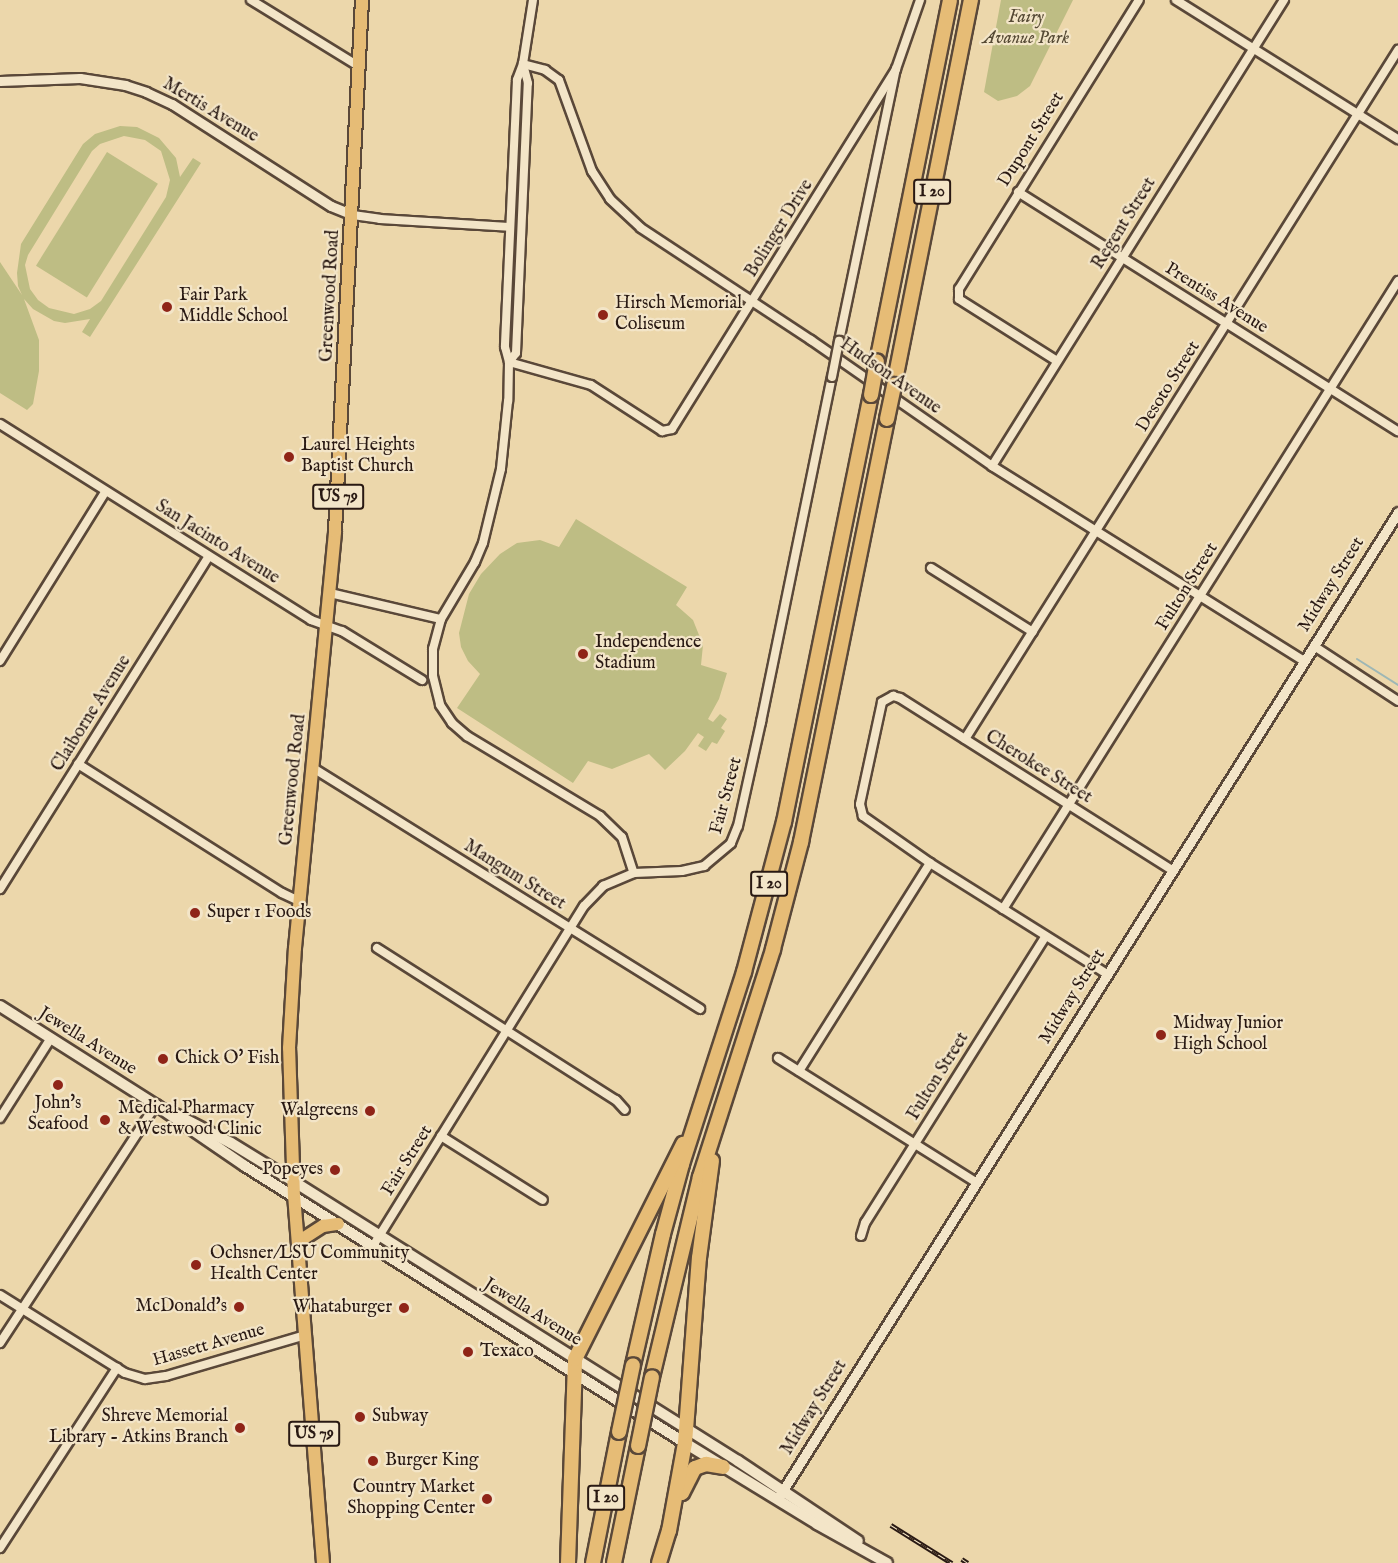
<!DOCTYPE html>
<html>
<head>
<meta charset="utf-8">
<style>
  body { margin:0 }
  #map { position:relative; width:1398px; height:1563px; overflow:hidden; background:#ecd7ab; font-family:"IM FELL English",serif }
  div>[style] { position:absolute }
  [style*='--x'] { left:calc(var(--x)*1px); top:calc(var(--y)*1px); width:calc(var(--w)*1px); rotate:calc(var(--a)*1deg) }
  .green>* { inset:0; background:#bebd84; transform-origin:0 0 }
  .stream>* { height:2px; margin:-1px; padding:0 1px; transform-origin:1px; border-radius:1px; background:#9eb7b5 }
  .roads { filter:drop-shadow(2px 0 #5a4839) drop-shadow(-2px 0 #5a4839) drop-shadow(0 2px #5a4839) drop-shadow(0 -2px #5a4839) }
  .minor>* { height:8px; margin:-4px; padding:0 4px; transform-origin:4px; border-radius:4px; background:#f3e5c8 }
  .tertiary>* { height:9px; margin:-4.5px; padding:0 4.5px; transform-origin:4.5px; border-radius:4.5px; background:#f3e5c8 }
  .secondary>* { height:10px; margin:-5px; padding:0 5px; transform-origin:5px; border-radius:5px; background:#f3e5c8 }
  .primary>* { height:12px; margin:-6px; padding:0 6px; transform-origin:6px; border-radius:6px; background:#e6bc76 }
  .motorway>* { height:14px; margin:-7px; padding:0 7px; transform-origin:7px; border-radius:7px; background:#e6bc76 }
  .rail>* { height:4.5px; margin-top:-2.25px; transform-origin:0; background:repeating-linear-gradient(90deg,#f3e5c8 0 7px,#291913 0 14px); box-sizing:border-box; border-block:2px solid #291913 }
  .bridges { filter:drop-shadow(2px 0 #5a4839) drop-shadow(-2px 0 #5a4839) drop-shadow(0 2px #5a4839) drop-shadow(0 -2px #5a4839) }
  .minor-bridge>* { height:8px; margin:-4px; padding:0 4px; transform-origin:4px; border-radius:4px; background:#f3e5c8 }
  .motorway-bridge>* { height:14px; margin:-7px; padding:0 7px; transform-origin:7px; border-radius:7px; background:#e6bc76 }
  .dots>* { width:16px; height:16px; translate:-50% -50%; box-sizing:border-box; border:3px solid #f3e5c8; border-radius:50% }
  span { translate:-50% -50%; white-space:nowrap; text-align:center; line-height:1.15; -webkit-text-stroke:4.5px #f3e5c8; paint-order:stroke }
  .shield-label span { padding:2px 4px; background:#f3e5c8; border:2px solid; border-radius:4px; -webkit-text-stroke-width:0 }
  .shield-label { font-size:16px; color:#291913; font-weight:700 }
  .park-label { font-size:18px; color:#564a35; font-style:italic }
  .street-label { font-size:18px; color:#291913 }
  .poi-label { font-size:18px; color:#291913 }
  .left { translate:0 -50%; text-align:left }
  .right { translate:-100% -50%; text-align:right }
</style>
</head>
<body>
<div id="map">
  <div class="green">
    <div style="clip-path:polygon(1001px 0,1073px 0,1030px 86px,1017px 96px,998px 101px,984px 92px)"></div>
    <div style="clip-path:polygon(evenodd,120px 126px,137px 127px,159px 138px,176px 158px,180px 177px,193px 158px,201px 163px,90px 337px,82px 332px,90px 319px,65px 323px,54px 321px,33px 309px,24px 299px,39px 340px,39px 371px,33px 404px,27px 410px,0 393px,0 262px,22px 295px,18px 286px,17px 273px,21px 244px,83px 144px,95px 134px,120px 126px,124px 136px,145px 140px,161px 151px,170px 180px,166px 197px,101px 301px,90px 309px,74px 314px,49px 308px,38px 300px,30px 289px,25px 265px,28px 255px,92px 151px,100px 144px,124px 136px)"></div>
    <div style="left:107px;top:152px;width:60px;height:134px;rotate:32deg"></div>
    <div style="clip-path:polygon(576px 519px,687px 587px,676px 605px,693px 620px,703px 645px,701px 665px,727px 673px,719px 699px,708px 719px,713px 722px,720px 714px,727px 719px,721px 728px,725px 731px,717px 744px,712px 742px,706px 751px,698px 746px,704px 737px,698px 733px,685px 751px,665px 770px,649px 754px,612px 769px,588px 761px,573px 783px,457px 708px,480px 674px,468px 661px,461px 647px,459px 633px,469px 594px,481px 574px,500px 554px,517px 543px,540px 540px,559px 547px)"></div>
  </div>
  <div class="stream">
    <div style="--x:1357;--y:659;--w:49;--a:32.4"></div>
  </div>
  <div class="roads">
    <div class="minor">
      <div style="--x:251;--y:0;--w:128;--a:31.6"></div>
      <div style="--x:533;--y:0;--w:65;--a:98.9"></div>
      <div style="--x:523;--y:64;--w:17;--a:111"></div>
      <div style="--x:517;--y:80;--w:267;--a:92.6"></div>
      <div style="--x:505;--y:347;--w:16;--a:75"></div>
      <div style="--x:509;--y:362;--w:39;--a:91"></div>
      <div style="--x:508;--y:401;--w:68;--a:95.9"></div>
      <div style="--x:501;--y:469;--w:76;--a:103.7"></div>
      <div style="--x:483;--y:543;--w:21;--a:113"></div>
      <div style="--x:475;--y:562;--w:66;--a:120.8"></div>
      <div style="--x:441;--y:619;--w:31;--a:105"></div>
      <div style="--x:433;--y:649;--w:27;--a:90"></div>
      <div style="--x:433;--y:676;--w:30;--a:76"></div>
      <div style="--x:440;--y:705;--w:22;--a:56"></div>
      <div style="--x:452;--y:723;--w:20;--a:41"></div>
      <div style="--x:467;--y:736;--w:155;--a:31"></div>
      <div style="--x:600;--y:816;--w:30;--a:44"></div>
      <div style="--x:622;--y:837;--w:38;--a:72"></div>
      <div style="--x:1176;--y:0;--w:262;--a:32.1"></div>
      <div style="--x:523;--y:64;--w:23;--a:15"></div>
      <div style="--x:545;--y:70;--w:17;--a:36"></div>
      <div style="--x:559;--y:80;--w:97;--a:70.1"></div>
      <div style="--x:592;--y:171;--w:33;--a:57"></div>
      <div style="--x:610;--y:199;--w:42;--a:43.1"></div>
      <div style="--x:641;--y:228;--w:204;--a:33.4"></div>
      <div style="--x:811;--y:340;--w:221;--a:34.8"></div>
      <div style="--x:992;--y:466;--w:368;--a:32"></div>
      <div style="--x:1018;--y:192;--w:449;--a:32.2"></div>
      <div style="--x:353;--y:215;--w:27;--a:8"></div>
      <div style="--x:380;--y:219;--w:129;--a:3.5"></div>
      <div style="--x:839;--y:341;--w:278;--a:-78.2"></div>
      <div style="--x:896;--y:69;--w:73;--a:-70.8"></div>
      <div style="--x:1057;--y:361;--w:116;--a:-147.7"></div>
      <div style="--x:959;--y:299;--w:10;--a:-90"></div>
      <div style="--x:959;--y:289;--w:340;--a:-58.1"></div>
      <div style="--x:509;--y:362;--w:85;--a:15.7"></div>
      <div style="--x:591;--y:385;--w:85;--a:32.9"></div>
      <div style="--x:662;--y:431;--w:10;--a:-11"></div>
      <div style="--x:672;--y:429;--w:424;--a:-58.1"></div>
      <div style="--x:509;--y:362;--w:11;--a:-52"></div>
      <div style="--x:516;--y:353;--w:270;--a:-87.5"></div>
      <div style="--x:528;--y:83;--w:20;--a:-105"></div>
      <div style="--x:0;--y:424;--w:368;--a:32.2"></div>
      <div style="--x:311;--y:620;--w:33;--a:20"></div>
      <div style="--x:342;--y:631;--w:94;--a:31.5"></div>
      <div style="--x:992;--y:466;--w:550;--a:-57.93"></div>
      <div style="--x:931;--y:568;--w:120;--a:32.1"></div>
      <div style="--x:330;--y:593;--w:114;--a:13.2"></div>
      <div style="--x:1314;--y:646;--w:100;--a:33.2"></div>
      <div style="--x:0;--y:661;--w:200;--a:-58.1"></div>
      <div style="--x:965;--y:739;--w:814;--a:-57.85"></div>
      <div style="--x:78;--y:764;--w:241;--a:32.3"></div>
      <div style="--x:282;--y:893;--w:19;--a:25"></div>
      <div style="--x:313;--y:768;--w:456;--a:31.9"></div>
      <div style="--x:0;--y:889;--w:393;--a:-57.9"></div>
      <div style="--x:1003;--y:909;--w:742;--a:-57.83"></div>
      <div style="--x:377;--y:948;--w:283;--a:32.5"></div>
      <div style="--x:616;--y:1100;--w:13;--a:48"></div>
      <div style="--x:1107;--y:974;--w:209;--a:-147.9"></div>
      <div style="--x:930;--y:863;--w:82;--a:-145"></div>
      <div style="--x:863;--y:816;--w:12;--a:-104"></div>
      <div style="--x:860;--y:804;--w:104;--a:-77.8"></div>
      <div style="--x:882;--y:702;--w:13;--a:-29"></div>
      <div style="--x:893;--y:696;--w:7;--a:16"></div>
      <div style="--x:900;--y:698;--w:322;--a:32.3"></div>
      <div style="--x:778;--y:1058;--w:234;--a:32.1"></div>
      <div style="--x:799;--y:1071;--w:246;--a:-57.8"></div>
      <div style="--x:0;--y:1118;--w:95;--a:-57.5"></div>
      <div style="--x:441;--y:1136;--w:120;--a:32.1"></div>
      <div style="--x:861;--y:1236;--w:14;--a:-73"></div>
      <div style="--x:865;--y:1223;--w:339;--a:-57.8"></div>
      <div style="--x:373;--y:1246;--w:400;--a:-58.2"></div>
      <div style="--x:584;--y:906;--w:28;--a:-46"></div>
      <div style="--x:603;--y:886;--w:34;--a:-23"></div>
      <div style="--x:634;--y:873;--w:48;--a:-2.4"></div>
      <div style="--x:682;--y:871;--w:23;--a:-13"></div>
      <div style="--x:704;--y:866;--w:35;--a:-40"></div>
      <div style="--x:731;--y:843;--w:18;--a:-68"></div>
      <div style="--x:738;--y:826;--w:107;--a:-77.5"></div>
      <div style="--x:761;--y:722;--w:352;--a:-78.4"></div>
      <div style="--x:0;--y:1295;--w:147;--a:32"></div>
      <div style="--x:125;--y:1373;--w:21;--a:17"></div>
      <div style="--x:145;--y:1379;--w:21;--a:-8"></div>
      <div style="--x:166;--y:1376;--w:145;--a:-16.4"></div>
      <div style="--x:0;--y:1343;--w:285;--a:-56.8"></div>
      <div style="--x:0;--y:1548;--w:215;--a:-57"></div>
    </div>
    <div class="tertiary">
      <div style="--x:0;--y:81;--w:80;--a:-2.1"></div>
      <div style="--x:80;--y:78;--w:46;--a:8.8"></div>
      <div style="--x:125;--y:85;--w:22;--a:18"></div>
      <div style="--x:146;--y:92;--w:29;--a:25"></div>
      <div style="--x:172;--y:104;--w:189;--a:32.7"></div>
      <div style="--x:331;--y:206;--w:24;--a:22"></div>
      <div style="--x:780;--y:1495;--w:1161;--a:-57.84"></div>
    </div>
    <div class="secondary">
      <div style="--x:0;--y:1006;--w:185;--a:32.4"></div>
      <div style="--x:156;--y:1105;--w:108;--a:34.4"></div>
      <div style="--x:245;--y:1166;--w:520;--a:32.19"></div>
      <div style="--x:685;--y:1443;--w:155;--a:31.5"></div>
      <div style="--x:817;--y:1524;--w:80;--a:29.1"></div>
      <div style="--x:175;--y:1114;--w:63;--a:27.4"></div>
      <div style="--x:231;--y:1143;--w:73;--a:31.5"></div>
      <div style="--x:293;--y:1181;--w:526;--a:32.18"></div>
      <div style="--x:738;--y:1461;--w:144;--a:33.7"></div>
    </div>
    <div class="primary">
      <div style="--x:298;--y:1242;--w:30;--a:-33"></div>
      <div style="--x:323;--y:1226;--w:15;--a:-8"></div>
      <div style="--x:323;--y:1563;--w:367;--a:-94.5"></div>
      <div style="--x:294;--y:1197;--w:149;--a:-91.9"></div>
      <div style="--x:289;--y:1048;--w:100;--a:-86.6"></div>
      <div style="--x:295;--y:948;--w:419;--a:-84.5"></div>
      <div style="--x:335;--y:531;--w:532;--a:-87.09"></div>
    </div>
    <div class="motorway">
      <div style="--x:877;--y:362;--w:369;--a:-78.6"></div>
      <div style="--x:894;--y:385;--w:393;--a:-78.7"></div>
      <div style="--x:633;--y:1365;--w:134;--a:-77.1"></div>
      <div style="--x:663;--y:1234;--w:73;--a:-74.8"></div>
      <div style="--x:682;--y:1164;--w:202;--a:-72.1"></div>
      <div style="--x:744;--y:972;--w:155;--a:-75.1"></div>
      <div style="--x:784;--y:822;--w:436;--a:-78.5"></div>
      <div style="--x:652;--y:1377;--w:206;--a:-76.5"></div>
      <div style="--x:700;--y:1177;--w:239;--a:-72.2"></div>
      <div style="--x:773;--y:949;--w:111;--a:-75.3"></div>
      <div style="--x:801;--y:842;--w:432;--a:-78.5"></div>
      <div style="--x:682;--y:1493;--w:28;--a:-63"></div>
      <div style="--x:695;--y:1468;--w:12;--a:-20"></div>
      <div style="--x:706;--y:1464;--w:17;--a:10"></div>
      <div style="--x:568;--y:1563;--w:204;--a:-88"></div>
      <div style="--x:575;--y:1359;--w:241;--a:-63.3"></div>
      <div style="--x:593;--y:1563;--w:134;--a:-78.8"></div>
      <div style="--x:614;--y:1563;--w:119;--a:-78.4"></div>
      <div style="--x:659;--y:1563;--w:34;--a:-73"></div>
      <div style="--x:669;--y:1531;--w:89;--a:-79.7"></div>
      <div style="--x:685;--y:1443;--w:186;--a:-85.7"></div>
      <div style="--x:699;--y:1258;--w:98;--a:-82.4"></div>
    </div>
  </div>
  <div class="rail">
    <div style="--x:891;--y:1525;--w:72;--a:31.9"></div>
    <div style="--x:962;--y:1559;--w:7;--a:34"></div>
  </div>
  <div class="bridges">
    <div class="minor-bridge">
      <div style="--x:832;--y:377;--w:37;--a:-79"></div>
    </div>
    <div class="motorway-bridge">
      <div style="--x:871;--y:395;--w:34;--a:-80"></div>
      <div style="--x:887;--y:419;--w:35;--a:-78"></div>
      <div style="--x:619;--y:1432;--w:68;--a:-78.2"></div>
      <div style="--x:638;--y:1446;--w:70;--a:-78.5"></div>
    </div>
  </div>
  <div class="dots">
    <div style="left:167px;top:307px;background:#8f2418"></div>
    <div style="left:603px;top:315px;background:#8f2418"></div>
    <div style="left:289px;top:457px;background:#8f2418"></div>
    <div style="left:583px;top:654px;background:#8f2418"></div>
    <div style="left:195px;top:913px;background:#8f2418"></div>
    <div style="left:1161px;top:1035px;background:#8f2418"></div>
    <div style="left:163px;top:1059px;background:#8f2418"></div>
    <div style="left:58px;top:1085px;background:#8f2418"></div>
    <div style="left:370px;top:1111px;background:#8f2418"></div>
    <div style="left:105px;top:1120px;background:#8f2418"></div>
    <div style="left:335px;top:1170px;background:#8f2418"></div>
    <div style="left:196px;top:1265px;background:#8f2418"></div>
    <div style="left:239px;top:1307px;background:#8f2418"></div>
    <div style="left:404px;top:1308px;background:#8f2418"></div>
    <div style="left:468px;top:1352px;background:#8f2418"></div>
    <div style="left:360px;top:1417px;background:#8f2418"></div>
    <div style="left:240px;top:1428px;background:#8f2418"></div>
    <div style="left:373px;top:1461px;background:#8f2418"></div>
    <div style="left:487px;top:1499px;background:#8f2418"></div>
  </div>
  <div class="shield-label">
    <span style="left:932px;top:192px">I 20</span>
    <span style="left:338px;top:497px">US 79</span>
    <span style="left:769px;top:884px">I 20</span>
    <span style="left:314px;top:1434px">US 79</span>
    <span style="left:606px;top:1498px">I 20</span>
  </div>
  <div class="park-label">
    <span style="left:1026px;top:29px">Fairy<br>Avanue Park</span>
  </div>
  <div class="street-label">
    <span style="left:210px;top:111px;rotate:31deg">Mertis Avenue</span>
    <span style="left:1032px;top:140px;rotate:-58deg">Dupont Street</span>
    <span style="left:1125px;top:224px;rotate:-58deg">Regent Street</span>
    <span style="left:780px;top:229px;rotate:-58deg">Bolinger Drive</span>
    <span style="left:331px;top:296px;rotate:-87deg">Greenwood Road</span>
    <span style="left:1216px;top:299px;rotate:32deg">Prentiss Avenue</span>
    <span style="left:890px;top:377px;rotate:35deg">Hudson Avenue</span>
    <span style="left:1169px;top:387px;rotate:-58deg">Desoto Street</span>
    <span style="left:217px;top:543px;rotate:32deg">San Jacinto Avenue</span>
    <span style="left:1332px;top:585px;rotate:-58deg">Midway Street</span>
    <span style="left:1188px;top:587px;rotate:-58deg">Fulton Street</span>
    <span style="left:92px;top:714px;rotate:-58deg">Claiborne Avenue</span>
    <span style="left:1038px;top:768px;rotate:32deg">Cherokee Street</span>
    <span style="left:294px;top:780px;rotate:-84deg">Greenwood Road</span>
    <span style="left:727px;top:796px;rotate:-75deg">Fair Street</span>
    <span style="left:514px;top:876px;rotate:32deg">Mangum Street</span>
    <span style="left:1073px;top:997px;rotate:-58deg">Midway Street</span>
    <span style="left:87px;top:1042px;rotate:32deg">Jewella Avenue</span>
    <span style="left:939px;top:1077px;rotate:-58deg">Fulton Street</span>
    <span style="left:408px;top:1161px;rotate:-58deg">Fair Street</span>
    <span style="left:532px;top:1313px;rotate:32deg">Jewella Avenue</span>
    <span style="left:209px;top:1346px;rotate:-16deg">Hassett Avenue</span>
    <span style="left:815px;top:1408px;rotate:-58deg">Midway Street</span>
  </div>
  <div class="poi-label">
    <span class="left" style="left:179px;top:307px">Fair Park<br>Middle School</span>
    <span class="left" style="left:615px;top:315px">Hirsch Memorial<br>Coliseum</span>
    <span class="left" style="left:301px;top:457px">Laurel Heights<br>Baptist Church</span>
    <span class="left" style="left:595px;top:654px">Independence<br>Stadium</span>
    <span class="left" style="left:207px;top:913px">Super 1 Foods</span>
    <span class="left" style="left:1173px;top:1035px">Midway Junior<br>High School</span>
    <span class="left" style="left:175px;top:1059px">Chick O' Fish</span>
    <span style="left:58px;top:1115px">John's<br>Seafood</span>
    <span class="left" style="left:118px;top:1120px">Medical Pharmacy<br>&amp; Westwood Clinic</span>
    <span class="right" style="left:358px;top:1111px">Walgreens</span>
    <span class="right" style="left:323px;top:1170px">Popeyes</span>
    <span class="left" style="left:210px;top:1265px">Ochsner/LSU Community<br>Health Center</span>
    <span class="right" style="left:227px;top:1307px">McDonald's</span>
    <span class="right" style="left:392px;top:1308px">Whataburger</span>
    <span class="left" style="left:480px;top:1352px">Texaco</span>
    <span class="left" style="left:372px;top:1417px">Subway</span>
    <span class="right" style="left:228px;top:1428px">Shreve Memorial<br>Library - Atkins Branch</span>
    <span class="left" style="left:385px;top:1461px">Burger King</span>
    <span class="right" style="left:475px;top:1499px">Country Market<br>Shopping Center</span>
  </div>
</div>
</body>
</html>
